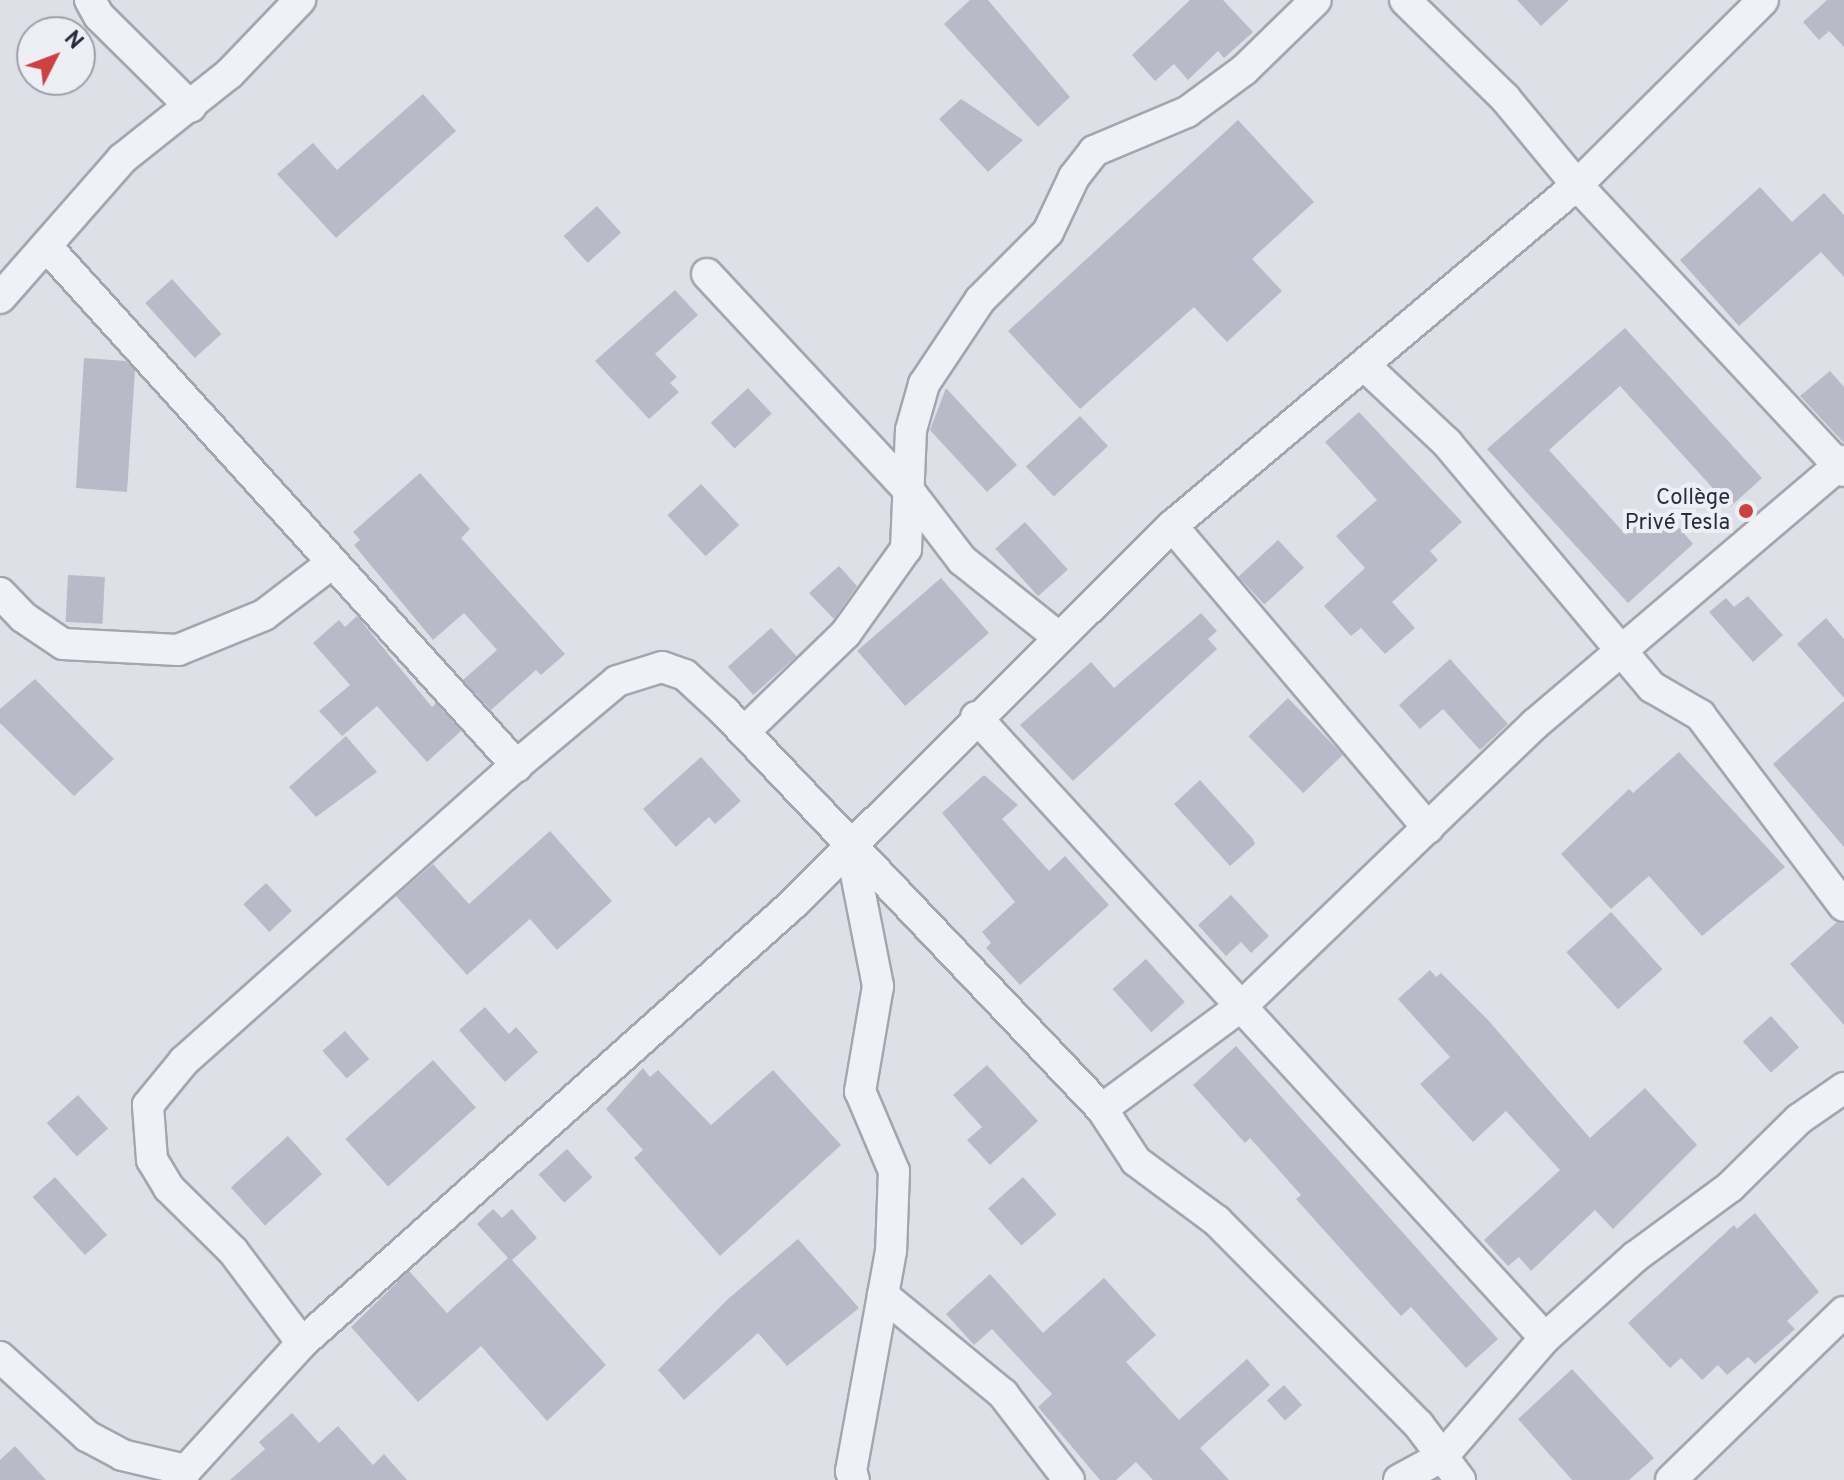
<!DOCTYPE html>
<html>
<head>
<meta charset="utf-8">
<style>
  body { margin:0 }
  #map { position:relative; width:1844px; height:1480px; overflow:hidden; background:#dde0e7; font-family:Overpass,sans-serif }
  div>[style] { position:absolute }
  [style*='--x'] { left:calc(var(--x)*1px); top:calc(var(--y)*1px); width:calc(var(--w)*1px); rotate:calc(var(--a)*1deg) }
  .building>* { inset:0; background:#b8bbc7; transform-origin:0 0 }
  .roads { filter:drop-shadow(2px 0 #a3a6b1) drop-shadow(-2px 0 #a3a6b1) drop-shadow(0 2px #a3a6b1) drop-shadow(0 -2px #a3a6b1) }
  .minor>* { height:30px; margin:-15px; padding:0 15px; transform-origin:15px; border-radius:15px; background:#f0f1f6 }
  .dots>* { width:22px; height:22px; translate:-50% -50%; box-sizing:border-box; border:4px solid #edeff5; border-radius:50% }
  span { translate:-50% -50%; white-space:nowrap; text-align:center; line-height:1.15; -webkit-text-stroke:8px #edeff5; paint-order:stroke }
  .poi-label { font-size:22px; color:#272c3e }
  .right { translate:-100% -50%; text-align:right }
  .north { position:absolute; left:16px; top:16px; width:80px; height:80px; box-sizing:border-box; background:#edeff5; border:2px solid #9ea1ac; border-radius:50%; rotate:48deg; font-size:22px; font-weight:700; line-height:32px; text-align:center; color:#272c3e }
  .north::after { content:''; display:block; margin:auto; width:28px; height:36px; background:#ce4142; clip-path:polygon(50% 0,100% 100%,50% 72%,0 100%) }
</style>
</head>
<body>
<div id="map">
  <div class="building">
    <div style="clip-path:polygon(970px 0,988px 0,1070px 97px,1038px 127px,944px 24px)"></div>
    <div style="clip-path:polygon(1190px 0,1223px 0,1253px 32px,1224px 58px,1218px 51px,1188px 80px,1174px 64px,1155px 81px,1132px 55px)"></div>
    <div style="clip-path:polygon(1517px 0,1569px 0,1541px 26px)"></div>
    <div style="clip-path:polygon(1827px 0,1844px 0,1844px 47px,1829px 31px,1819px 40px,1803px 22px)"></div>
    <div style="clip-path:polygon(423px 94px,456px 131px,336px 238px,277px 174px,313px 143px,337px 170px)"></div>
    <div style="clip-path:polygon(961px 99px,1023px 140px,988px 172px,939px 119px)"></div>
    <div style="clip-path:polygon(1238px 120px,1314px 202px,1252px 259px,1282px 291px,1227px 342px,1194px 307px,1080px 409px,1008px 331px)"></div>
    <div style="clip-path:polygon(1760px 187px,1792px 222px,1824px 193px,1844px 215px,1844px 277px,1821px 252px,1739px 326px,1680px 260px)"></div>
    <div style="left:597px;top:206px;width:36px;height:45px;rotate:48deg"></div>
    <div style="left:172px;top:279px;width:74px;height:36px;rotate:48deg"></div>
    <div style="clip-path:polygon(675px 290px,698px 315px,655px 354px,677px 377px,670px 383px,679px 392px,649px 419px,595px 361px)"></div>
    <div style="clip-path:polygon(1625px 328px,1762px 478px,1730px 507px,1620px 386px,1549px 450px,1626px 535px,1650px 513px,1669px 533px,1677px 525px,1693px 544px,1628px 603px,1487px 449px)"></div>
    <div style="clip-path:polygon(84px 358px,126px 361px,135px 370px,127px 492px,76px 488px)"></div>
    <div style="clip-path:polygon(1830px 371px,1844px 387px,1844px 443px,1800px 396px)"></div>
    <div style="left:748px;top:388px;width:35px;height:51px;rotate:47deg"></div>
    <div style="clip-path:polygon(946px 388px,1017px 465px,987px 492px,930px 430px)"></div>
    <div style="clip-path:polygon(1359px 412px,1462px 522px,1430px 551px,1438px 560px,1392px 602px,1415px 628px,1385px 654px,1361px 628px,1351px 636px,1324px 606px,1365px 568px,1336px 536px,1377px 500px,1325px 442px)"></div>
    <div style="left:1080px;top:416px;width:41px;height:74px;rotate:47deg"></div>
    <div style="clip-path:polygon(420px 473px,470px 529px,461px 538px,565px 654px,541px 675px,536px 670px,491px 710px,463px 680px,497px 650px,464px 613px,433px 640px,354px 545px,360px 540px,353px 532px)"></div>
    <div style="left:701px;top:484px;width:56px;height:46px;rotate:47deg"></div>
    <div style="left:1025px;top:522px;width:64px;height:40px;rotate:48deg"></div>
    <div style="left:1278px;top:540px;width:38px;height:54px;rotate:47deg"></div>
    <div style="clip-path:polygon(839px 566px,857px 586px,834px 619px,809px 593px)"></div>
    <div style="left:68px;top:575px;width:37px;height:47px;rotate:3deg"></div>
    <div style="left:941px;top:578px;width:73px;height:111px;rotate:49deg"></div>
    <div style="clip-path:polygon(1748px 596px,1783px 635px,1753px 662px,1709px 612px,1726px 598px,1734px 607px)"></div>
    <div style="clip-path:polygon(1201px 613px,1217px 631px,1208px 639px,1217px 649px,1073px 781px,1020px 725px,1091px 662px,1114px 688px)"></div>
    <div style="clip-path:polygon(357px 616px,432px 707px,436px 703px,461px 731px,427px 762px,377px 706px,342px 736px,319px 711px,350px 685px,313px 643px,339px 620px,345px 627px)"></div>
    <div style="clip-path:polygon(1826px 618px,1844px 639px,1844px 698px,1797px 644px)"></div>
    <div style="left:771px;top:628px;width:38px;height:58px;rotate:48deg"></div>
    <div style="clip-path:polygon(1450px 659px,1508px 724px,1480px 750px,1443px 709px,1420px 729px,1399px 705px)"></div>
    <div style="clip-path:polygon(35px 679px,114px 759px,74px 796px,0 723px,0 709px)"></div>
    <div style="left:1288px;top:698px;width:79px;height:55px;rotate:46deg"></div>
    <div style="clip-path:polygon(1844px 701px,1844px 847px,1773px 764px)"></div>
    <div style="clip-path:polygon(346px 736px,377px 772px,316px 817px,289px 787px)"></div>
    <div style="clip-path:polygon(1679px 752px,1785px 867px,1702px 936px,1649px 876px,1611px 909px,1561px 854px,1629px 789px,1633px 793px)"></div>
    <div style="clip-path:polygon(701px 757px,741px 801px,715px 824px,709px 817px,676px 847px,643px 809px)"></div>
    <div style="clip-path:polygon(984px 775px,1018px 805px,1002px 819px,1049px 871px,1065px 856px,1109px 905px,1020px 985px,986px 948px,991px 943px,982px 932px,1015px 902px,942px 813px)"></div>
    <div style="clip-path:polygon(1200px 780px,1253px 839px,1255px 844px,1230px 866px,1174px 804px)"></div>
    <div style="clip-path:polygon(550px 831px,612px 901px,557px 950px,530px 919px,467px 975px,396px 896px,433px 864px,469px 904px)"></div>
    <div style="left:266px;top:883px;width:38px;height:31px;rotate:47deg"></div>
    <div style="clip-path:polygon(1231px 895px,1269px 936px,1251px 953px,1241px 942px,1226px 956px,1198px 925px)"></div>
    <div style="left:1611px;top:912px;width:77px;height:60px;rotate:48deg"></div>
    <div style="clip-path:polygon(1837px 922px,1844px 924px,1844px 1025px,1790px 964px)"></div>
    <div style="left:1146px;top:959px;width:58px;height:45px;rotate:48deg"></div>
    <div style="clip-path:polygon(1430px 970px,1436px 977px,1441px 973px,1488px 1020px,1590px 1138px,1645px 1088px,1697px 1145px,1613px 1229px,1595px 1210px,1531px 1271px,1519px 1257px,1508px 1266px,1484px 1240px,1560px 1170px,1506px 1111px,1473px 1142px,1420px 1084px,1450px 1057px,1398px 999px)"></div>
    <div style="clip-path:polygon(485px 1007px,509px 1034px,516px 1027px,538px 1052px,505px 1082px,459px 1030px)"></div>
    <div style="left:1771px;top:1016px;width:42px;height:38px;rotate:48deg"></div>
    <div style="left:345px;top:1031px;width:37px;height:30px;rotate:49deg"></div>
    <div style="clip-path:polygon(1236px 1046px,1498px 1339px,1466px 1368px,1411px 1307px,1401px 1316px,1296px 1199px,1301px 1195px,1250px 1138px,1245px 1143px,1193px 1085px)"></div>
    <div style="left:433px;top:1060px;width:64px;height:118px;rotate:48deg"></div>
    <div style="clip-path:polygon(987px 1065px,1038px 1121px,990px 1165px,967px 1140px,982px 1127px,953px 1095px)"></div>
    <div style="clip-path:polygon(643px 1068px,650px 1077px,658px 1070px,711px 1125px,773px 1070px,841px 1145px,720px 1256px,634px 1158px,643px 1150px,606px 1109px)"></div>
    <div style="left:78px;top:1095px;width:45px;height:42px;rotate:48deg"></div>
    <div style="left:288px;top:1136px;width:51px;height:77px;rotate:48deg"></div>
    <div style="left:567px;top:1149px;width:38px;height:38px;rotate:48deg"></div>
    <div style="left:55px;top:1177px;width:78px;height:30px;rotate:48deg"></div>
    <div style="left:1023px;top:1177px;width:50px;height:47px;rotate:48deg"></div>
    <div style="clip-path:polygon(493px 1209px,502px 1218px,512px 1209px,537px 1238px,512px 1260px,606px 1365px,547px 1421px,481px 1346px,418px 1402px,351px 1327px,409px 1271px,447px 1313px,508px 1258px,477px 1224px)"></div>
    <div style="clip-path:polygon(1755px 1213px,1819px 1292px,1787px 1321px,1795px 1329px,1755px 1364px,1748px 1357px,1727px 1375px,1718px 1365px,1702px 1380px,1681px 1358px,1670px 1368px,1628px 1323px,1734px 1225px,1737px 1229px)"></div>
    <div style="clip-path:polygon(798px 1239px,859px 1308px,787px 1366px,758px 1333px,684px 1400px,658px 1370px,728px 1299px)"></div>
    <div style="clip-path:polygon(990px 1274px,1043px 1333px,1104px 1278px,1156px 1335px,1126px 1362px,1179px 1420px,1247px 1359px,1270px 1385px,1200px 1448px,1229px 1480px,1153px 1480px,1136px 1462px,1116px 1480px,1100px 1480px,1038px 1407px,1052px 1394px,992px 1329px,974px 1345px,946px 1314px)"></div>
    <div style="clip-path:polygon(1572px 1369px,1654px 1458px,1629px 1480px,1572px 1480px,1518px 1419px)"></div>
    <div style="left:1284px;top:1385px;width:27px;height:23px;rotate:48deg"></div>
    <div style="clip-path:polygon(292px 1413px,319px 1443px,338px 1426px,373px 1465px,384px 1454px,407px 1480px,230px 1480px,265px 1449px,259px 1442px)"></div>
    <div style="clip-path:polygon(15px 1446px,46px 1480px,0 1480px,0 1460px)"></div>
  </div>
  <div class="roads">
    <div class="minor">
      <div style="--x:90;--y:0;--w:18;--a:61"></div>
      <div style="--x:99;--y:16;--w:129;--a:44.7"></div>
      <div style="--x:1405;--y:0;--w:140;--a:44.4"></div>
      <div style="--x:1505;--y:98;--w:113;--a:50.4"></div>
      <div style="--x:1577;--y:185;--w:391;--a:47"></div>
      <div style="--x:48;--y:248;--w:699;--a:47.84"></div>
      <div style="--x:707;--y:274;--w:298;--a:47"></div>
      <div style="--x:910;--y:492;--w:86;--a:52.6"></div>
      <div style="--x:962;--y:560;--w:122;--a:38.7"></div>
      <div style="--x:0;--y:298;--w:185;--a:-48.7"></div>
      <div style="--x:122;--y:159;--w:137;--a:-38.5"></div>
      <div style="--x:229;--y:74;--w:103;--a:-46.2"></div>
      <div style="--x:1364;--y:365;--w:114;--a:43.2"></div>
      <div style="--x:1447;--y:443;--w:319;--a:50"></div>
      <div style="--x:1652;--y:687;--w:56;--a:30.3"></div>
      <div style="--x:1700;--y:715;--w:239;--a:53"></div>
      <div style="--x:1172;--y:526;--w:396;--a:49.7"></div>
      <div style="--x:0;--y:593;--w:33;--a:46"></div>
      <div style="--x:23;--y:617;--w:48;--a:34"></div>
      <div style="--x:63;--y:644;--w:115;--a:3"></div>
      <div style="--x:178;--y:650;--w:93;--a:-22.1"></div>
      <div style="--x:264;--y:615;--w:86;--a:-37.4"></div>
      <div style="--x:976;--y:717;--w:842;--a:47.5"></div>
      <div style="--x:744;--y:732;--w:142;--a:-44.1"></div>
      <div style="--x:846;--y:633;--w:103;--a:-54.5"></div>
      <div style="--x:906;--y:549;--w:119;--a:-87.6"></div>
      <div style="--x:911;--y:430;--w:48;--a:-74.2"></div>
      <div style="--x:924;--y:384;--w:101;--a:-56.3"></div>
      <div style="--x:980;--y:300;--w:96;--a:-45"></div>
      <div style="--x:1048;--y:232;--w:61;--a:-64.7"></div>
      <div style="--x:1074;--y:177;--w:33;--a:-52"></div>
      <div style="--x:1094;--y:151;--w:101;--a:-22.8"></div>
      <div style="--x:1187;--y:112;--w:71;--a:-36.4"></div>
      <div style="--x:1244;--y:70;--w:100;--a:-44.2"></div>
      <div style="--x:850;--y:843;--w:146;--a:78.9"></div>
      <div style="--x:878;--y:986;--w:107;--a:99.7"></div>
      <div style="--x:860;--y:1091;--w:87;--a:67"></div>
      <div style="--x:894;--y:1171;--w:80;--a:92.1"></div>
      <div style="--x:891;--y:1251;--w:224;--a:100.3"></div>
      <div style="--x:851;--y:1471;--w:9;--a:72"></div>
      <div style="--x:1102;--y:1109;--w:177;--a:-36.5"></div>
      <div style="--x:1244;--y:1004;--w:404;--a:-43.9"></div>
      <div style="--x:1535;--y:724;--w:406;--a:-40.4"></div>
      <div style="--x:883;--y:1295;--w:156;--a:39.5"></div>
      <div style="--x:1003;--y:1394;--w:108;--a:52.5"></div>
      <div style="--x:302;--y:1343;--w:115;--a:-126.9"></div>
      <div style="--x:233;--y:1251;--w:90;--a:-135.5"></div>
      <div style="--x:169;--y:1188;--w:33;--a:-121"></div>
      <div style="--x:152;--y:1160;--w:55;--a:-94.2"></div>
      <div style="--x:148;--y:1105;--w:57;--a:-50.7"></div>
      <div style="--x:184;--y:1061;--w:430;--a:-41.7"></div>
      <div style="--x:505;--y:775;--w:146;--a:-40"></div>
      <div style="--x:617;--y:681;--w:47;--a:-17.3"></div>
      <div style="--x:662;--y:667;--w:24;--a:19"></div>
      <div style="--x:685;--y:675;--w:53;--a:42.7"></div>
      <div style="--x:724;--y:711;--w:549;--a:46.48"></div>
      <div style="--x:1102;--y:1109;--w:62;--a:56.8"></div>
      <div style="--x:1136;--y:1161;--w:101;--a:36.5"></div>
      <div style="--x:1217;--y:1221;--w:286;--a:45.3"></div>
      <div style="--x:1418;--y:1424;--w:70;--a:53.1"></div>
      <div style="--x:0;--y:1357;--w:118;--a:42.2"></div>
      <div style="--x:87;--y:1436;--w:40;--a:28"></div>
      <div style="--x:122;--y:1455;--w:66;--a:13.2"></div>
      <div style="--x:177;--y:1480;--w:185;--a:-47.6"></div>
      <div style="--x:302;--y:1343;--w:659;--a:-41.8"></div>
      <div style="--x:793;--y:904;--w:535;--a:-44.92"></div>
      <div style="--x:1172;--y:526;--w:529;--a:-40.1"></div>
      <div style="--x:1577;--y:185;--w:262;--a:-44.8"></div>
      <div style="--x:1399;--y:1480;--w:50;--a:-28.6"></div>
      <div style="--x:1443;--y:1456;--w:156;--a:-49.2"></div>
      <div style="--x:1545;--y:1338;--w:121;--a:-42"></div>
      <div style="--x:1635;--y:1257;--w:118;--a:-36.4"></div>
      <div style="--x:1730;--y:1187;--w:97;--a:-44.6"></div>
      <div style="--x:1799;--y:1119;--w:55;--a:-34.6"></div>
      <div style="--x:1671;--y:1480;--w:241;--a:-44.2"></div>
    </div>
  </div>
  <div class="dots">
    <div style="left:1746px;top:511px;background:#ce4142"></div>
  </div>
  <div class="poi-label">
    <span class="right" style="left:1730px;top:511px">Collège<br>Privé Tesla</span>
  </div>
  <div class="north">N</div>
</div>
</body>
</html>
